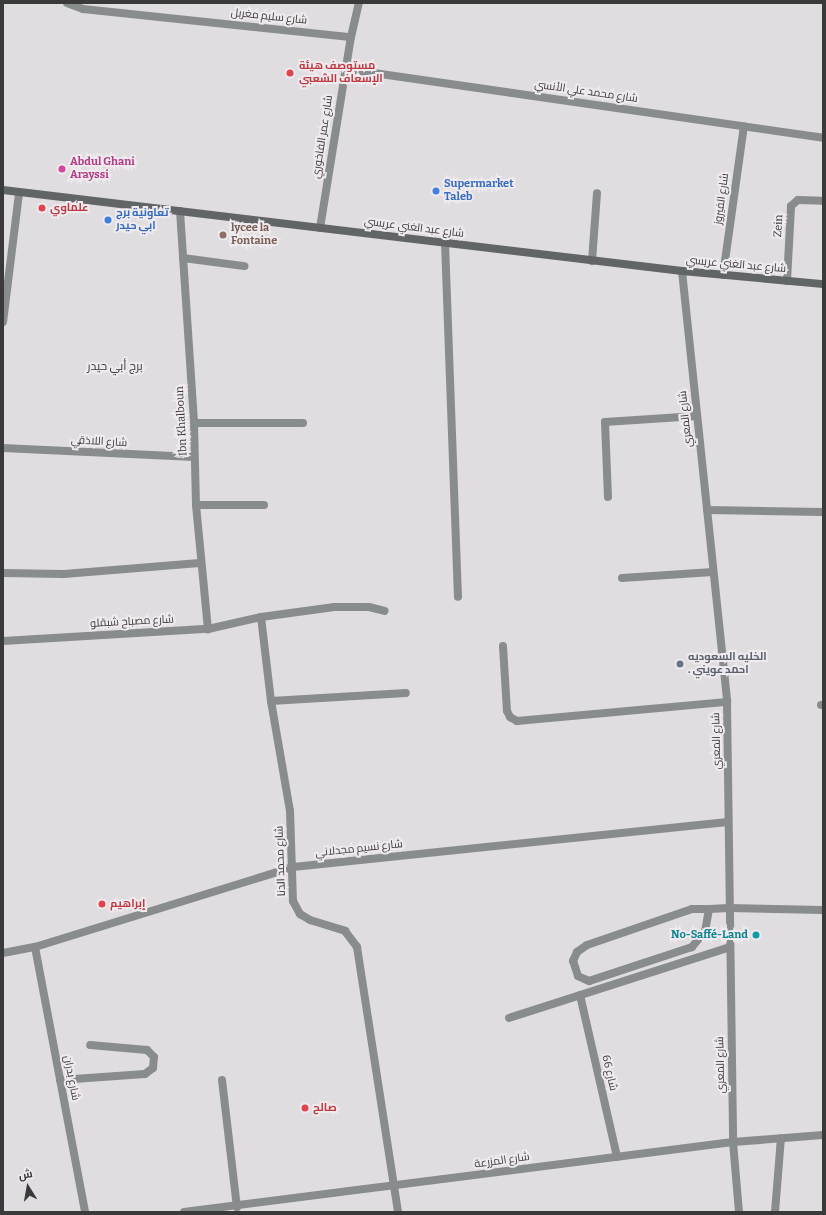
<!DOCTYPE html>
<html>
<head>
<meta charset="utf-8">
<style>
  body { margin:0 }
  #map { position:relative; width:826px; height:1215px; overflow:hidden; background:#e0dde0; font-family:Bitter,Cairo,serif }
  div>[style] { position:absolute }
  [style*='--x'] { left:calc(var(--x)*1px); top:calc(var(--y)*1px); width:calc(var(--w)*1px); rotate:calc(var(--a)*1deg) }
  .lane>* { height:8px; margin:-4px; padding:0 4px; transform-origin:4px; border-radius:4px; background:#898c8c }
  .street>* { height:8px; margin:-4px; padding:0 4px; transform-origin:4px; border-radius:4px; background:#898c8c }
  .secondary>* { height:8px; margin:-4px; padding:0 4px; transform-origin:4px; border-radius:4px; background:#616565 }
  .dots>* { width:11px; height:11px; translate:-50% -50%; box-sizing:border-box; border:2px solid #eeeaed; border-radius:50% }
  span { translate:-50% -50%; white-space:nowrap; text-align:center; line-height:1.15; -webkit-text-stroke:4px #eeeaed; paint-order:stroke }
  .street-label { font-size:11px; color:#3b3a3b }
  .health-label { font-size:11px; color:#be3a42; font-weight:700 }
  .left { translate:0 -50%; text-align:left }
  .hotel-label { font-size:11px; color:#b23c85; font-weight:700 }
  .shop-label { font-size:11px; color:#366cbe; font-weight:700 }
  .education-label { font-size:11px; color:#785e54; font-weight:700 }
  .worship-label { font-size:11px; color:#5b616d; font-weight:700 }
  .culture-label { font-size:11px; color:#0d838f; font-weight:700 }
  .right { translate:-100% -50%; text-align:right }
  .neighbourhood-label { font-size:12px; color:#3b3a3b }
  .frame { position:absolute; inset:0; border:4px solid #3b3a3b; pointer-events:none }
  .north { position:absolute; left:8px; top:1167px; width:40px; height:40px; -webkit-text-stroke:3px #eeeaed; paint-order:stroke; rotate:349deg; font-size:11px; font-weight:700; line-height:16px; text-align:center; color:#3b3a3b }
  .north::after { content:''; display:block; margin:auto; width:14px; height:18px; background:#3b3a3b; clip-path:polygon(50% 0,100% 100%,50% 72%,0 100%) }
</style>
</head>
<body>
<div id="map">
  <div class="lane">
    <div style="--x:183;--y:258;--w:62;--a:7.5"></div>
    <div style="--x:194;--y:423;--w:109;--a:0"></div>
    <div style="--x:261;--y:617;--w:74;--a:-7.8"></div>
    <div style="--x:334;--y:607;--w:35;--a:0"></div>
    <div style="--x:369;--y:607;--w:16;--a:14"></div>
    <div style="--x:503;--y:646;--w:65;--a:86.5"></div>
    <div style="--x:507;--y:711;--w:7;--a:63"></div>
    <div style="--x:510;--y:717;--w:8;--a:30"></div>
    <div style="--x:517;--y:721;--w:211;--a:-5.2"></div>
    <div style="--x:692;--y:909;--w:17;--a:0"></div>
    <div style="--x:709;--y:909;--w:22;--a:100"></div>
    <div style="--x:705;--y:931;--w:21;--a:129"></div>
    <div style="--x:692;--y:947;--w:108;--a:161.7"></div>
    <div style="--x:589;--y:981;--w:12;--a:-156"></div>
    <div style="--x:578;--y:976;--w:16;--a:-108"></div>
    <div style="--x:573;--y:961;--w:10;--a:-66"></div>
    <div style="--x:577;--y:952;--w:12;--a:-35"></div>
    <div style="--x:587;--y:945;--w:111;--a:-18.9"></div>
    <div style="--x:709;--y:909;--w:20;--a:-3"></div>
    <div style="--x:60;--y:1080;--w:85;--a:-4"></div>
    <div style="--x:145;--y:1074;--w:10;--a:-37"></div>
    <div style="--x:153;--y:1068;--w:11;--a:-85"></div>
    <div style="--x:154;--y:1057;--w:10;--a:-135"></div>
    <div style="--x:147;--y:1050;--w:57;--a:-175"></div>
  </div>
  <div class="street">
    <div style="--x:67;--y:3;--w:17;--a:21"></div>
    <div style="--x:83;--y:9;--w:269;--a:6"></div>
    <div style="--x:346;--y:69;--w:482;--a:8.2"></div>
    <div style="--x:180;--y:211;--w:212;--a:86.2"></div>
    <div style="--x:194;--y:423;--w:82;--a:88.6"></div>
    <div style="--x:196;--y:505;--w:125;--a:84.5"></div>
    <div style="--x:320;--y:228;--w:193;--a:-80.8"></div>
    <div style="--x:351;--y:37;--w:35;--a:-77"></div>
    <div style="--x:445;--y:243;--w:354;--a:87.9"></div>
    <div style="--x:592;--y:261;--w:68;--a:-85.8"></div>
    <div style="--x:682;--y:271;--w:433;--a:84"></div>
    <div style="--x:727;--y:702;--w:440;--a:89.2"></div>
    <div style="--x:733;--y:1142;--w:70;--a:85.1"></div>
    <div style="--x:723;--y:275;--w:150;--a:-82"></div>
    <div style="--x:787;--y:281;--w:75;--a:-86.9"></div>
    <div style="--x:791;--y:206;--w:9;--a:-41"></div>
    <div style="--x:798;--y:200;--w:25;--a:2"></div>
    <div style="--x:3;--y:322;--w:130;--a:-82.9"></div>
    <div style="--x:3;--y:448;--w:191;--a:2.7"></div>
    <div style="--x:608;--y:497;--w:75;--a:-92.3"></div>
    <div style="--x:605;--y:422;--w:92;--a:-3.7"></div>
    <div style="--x:196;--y:505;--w:68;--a:0"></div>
    <div style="--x:707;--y:510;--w:116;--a:1"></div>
    <div style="--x:3;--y:573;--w:61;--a:0.9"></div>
    <div style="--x:64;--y:574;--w:136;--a:-4.6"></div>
    <div style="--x:622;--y:578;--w:91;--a:-3.8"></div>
    <div style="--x:3;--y:641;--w:205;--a:-3.4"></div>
    <div style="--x:208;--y:629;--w:54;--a:-12.8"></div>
    <div style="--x:261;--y:617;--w:85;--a:83.2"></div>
    <div style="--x:271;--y:701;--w:112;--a:80.2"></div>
    <div style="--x:290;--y:811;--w:90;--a:88.1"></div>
    <div style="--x:293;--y:901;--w:15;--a:62"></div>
    <div style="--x:300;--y:914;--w:12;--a:31"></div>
    <div style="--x:310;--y:920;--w:37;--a:17"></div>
    <div style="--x:345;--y:931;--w:20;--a:53"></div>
    <div style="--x:357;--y:947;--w:268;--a:81.2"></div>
    <div style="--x:271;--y:701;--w:135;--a:-3.4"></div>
    <div style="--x:821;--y:705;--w:2;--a:0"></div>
    <div style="--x:729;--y:908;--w:94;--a:1.2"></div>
    <div style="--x:35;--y:947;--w:270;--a:79.3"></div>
    <div style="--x:3;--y:953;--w:33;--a:-11"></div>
    <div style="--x:35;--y:947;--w:270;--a:-17.2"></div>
    <div style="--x:293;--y:867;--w:437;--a:-5.9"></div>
    <div style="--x:580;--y:995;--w:166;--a:77.1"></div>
    <div style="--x:509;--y:1018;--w:232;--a:-17.8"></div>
    <div style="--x:222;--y:1080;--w:128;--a:83.3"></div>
    <div style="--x:184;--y:1212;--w:553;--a:-7.27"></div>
    <div style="--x:733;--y:1142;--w:90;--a:-4.4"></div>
    <div style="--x:775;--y:1212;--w:74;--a:-85.4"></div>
  </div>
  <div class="secondary">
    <div style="--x:3;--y:190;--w:684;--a:6.8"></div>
    <div style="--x:682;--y:271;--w:142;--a:5.3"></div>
  </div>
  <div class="dots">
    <div style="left:290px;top:73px;background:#e0444e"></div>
    <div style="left:62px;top:169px;background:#d1479c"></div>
    <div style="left:436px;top:191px;background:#3f7fe0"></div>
    <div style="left:42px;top:208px;background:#e0444e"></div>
    <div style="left:108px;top:220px;background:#3f7fe0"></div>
    <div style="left:223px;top:235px;background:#8d6e63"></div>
    <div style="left:680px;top:664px;background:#6b7280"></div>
    <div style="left:102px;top:904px;background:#e0444e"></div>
    <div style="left:756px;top:935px;background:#0f9aa8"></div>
    <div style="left:305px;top:1108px;background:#e0444e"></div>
  </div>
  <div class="street-label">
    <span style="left:269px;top:17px;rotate:6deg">شارع سليم مغربل</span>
    <span style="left:586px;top:92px;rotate:8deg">شارع محمد علي الأنسي</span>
    <span style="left:323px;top:137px;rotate:-81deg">شارع عمر الفاخوري</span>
    <span style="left:722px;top:199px;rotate:-82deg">شارع الفيروز</span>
    <span style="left:779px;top:226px;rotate:-87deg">Zein</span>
    <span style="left:414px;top:228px;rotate:7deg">شارع عبد الغني عريسي</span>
    <span style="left:736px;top:265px;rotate:5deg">شارع عبد الغني عريسي</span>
    <span style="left:686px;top:419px;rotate:-96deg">شارع المعري</span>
    <span style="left:182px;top:421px;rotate:-93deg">Ibn Khalboun</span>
    <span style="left:99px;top:442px;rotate:3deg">شارع اللاذقي</span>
    <span style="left:132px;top:622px;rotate:-3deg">شارع مصباح شبقلو</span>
    <span style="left:717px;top:741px;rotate:-91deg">شارع المعري</span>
    <span style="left:359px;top:849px;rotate:-6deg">شارع نسيم مجدلاني</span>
    <span style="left:281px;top:861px;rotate:-92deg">شارع محمد الدنا</span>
    <span style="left:721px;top:1065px;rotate:-91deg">شارع المعري</span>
    <span style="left:609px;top:1073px;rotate:77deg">شارع 66</span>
    <span style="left:71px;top:1078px;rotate:79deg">شارع بدران</span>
    <span style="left:502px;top:1161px;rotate:-8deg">شارع المزرعة</span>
  </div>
  <div class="health-label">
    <span class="left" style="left:299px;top:73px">مستوصف هيئة<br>الإسعاف الشعبي</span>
    <span class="left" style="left:50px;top:208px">علماوي</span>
    <span class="left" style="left:110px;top:904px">إبراهيم</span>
    <span class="left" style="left:313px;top:1108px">صالح</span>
  </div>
  <div class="hotel-label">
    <span class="left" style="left:70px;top:169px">Abdul Ghani<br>Arayssi</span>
  </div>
  <div class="shop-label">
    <span class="left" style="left:444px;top:191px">Supermarket<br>Taleb</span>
    <span class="left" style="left:116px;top:220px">تعاونية برج<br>ابي حيدر</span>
  </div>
  <div class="education-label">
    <span class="left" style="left:231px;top:235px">lycee la<br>Fontaine</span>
  </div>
  <div class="worship-label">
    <span class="left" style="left:688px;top:664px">الخليه السعوديه<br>. احمد عويني</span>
  </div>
  <div class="culture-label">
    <span class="right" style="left:748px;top:935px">No-Saffé-Land</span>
  </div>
  <div class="neighbourhood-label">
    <span style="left:115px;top:367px">برج أبي حيدر</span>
  </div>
  <div class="frame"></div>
  <div class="north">ش</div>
</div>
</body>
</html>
